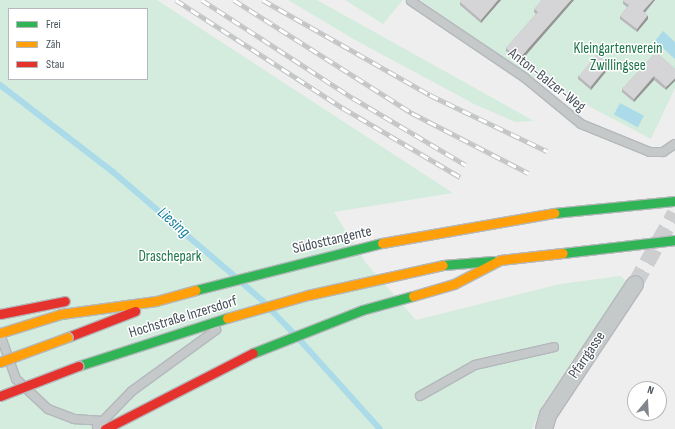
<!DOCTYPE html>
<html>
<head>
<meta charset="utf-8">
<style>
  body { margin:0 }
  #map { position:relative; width:675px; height:429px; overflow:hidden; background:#efeeee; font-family:"Sofia Sans Condensed",sans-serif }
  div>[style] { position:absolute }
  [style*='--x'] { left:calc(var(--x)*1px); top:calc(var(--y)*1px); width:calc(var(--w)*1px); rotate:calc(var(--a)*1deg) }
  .green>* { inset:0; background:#d4ecde }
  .water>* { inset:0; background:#abdbe8; transform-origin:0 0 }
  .stream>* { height:6px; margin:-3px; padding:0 3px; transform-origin:3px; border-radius:3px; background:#abdbe8 }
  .street-tunnel>* { height:16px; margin-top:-8px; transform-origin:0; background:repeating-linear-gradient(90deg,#cdced0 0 16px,transparent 0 24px) }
  .roads { filter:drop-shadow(1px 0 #b4b8bc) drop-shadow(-1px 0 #b4b8bc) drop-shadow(0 1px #b4b8bc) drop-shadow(0 -1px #b4b8bc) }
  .lane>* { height:8px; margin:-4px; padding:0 4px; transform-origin:4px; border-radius:4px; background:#c6c9ca }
  .street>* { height:16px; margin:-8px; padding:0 8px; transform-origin:8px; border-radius:8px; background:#c6c9ca }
  .fast>* { height:9px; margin:-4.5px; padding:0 4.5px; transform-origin:4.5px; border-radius:4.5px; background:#30b455 }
  .slow>* { height:9px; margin:-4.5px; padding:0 4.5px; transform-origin:4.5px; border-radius:4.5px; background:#ff9f0a }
  .jam>* { height:9px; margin:-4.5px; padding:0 4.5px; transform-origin:4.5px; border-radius:4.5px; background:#e5322d }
  .rail>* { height:4.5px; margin-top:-2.25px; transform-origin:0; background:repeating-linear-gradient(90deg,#fff 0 9px,#c2c4c5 0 18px); box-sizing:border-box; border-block:1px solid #c2c4c5 }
  .bridges { filter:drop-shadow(1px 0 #b4b8bc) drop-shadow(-1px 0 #b4b8bc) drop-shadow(0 1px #b4b8bc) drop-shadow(0 -1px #b4b8bc) }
  .slow-bridge>* { height:9px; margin:-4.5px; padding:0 4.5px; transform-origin:4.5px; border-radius:4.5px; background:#ff9f0a }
  .jam-bridge>* { height:9px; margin:-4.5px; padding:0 4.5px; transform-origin:4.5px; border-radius:4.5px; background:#e5322d }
  .wall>* { inset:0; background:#b7b7b9 }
  .shaded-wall>* { inset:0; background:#959596 }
  .building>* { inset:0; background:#d5d5d7; transform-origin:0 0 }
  span { translate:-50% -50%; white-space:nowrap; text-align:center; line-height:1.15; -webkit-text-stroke:3px #fff; paint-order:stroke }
  .park-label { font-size:15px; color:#1d7549 }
  .street-label { font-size:15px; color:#475059 }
  .water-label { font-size:16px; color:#17809d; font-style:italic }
  .legend { position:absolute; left:8px; top:8px; width:140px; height:72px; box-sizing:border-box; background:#fff; border:1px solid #b5b9bd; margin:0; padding:5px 7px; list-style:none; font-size:12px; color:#475059 }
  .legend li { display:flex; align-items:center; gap:8px; height:20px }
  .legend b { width:20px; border:1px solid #b5b9bd }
  .north { position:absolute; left:627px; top:381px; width:40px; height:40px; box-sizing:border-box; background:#fff; border:1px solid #b5b9bd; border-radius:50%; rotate:18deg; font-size:11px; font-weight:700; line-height:16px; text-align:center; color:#475059 }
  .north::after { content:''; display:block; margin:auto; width:14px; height:18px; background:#82878d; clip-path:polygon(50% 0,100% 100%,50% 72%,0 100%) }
</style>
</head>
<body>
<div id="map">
  <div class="green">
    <div style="clip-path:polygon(evenodd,0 0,157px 0,453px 193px,334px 212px,366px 263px,416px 320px,560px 284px,620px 276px,627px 281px,544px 403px,532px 429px,0 429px,0 0,9px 9px,147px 9px,147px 79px,9px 79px,9px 9px)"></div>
    <div style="clip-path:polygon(288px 0,317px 0,534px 121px,515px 122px,474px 104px,357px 41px)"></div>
    <div style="clip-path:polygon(345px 0,403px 0,383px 24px)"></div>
    <div style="clip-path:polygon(420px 0,675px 0,675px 88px,651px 139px,528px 74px)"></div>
  </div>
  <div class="water">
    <div style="clip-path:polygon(663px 31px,675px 42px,675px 59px,655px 41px)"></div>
    <div style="left:620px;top:103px;width:27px;height:13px;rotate:28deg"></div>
  </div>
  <div class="stream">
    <div style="--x:0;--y:85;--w:143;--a:37.6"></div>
    <div style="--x:113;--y:172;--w:158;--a:40.6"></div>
    <div style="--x:241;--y:282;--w:30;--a:41"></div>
    <div style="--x:272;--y:311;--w:29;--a:46"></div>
    <div style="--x:298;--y:338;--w:122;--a:48"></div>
  </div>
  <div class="street-tunnel">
    <div style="--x:635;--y:284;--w:81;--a:-60.6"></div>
  </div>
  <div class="roads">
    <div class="lane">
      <div style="--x:411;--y:1;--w:138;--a:34"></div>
      <div style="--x:525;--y:78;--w:72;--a:39.4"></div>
      <div style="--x:581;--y:124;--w:74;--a:22.1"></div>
      <div style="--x:650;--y:152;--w:13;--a:0"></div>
      <div style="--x:663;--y:152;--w:14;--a:-34"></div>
      <div style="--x:0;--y:334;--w:48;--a:70.4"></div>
      <div style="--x:16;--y:379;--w:44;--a:43.2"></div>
      <div style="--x:48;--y:409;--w:28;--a:21"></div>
      <div style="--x:74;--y:419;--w:26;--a:4"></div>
      <div style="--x:420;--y:396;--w:63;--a:-29.4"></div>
      <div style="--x:475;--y:365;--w:81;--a:-12.8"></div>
      <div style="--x:97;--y:427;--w:50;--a:-45.8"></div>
      <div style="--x:132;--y:391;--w:104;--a:-36"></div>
    </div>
    <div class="street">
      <div style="--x:544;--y:429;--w:15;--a:-74"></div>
      <div style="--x:548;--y:415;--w:157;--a:-56.4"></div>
    </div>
    <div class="fast">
      <div style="--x:554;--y:213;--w:122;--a:-5.7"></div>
      <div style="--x:563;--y:253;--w:113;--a:-6.6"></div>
      <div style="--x:443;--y:265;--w:50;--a:-4.6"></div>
      <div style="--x:196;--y:290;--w:192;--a:-14.2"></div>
      <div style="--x:253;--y:353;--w:117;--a:-21.5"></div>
      <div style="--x:362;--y:310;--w:53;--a:-15.4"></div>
      <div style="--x:78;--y:366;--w:157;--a:-17.9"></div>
    </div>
    <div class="slow">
      <div style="--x:382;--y:243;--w:175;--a:-9.9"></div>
      <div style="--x:413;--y:296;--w:43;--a:-16.3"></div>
      <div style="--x:454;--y:284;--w:52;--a:-27.6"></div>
      <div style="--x:500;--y:260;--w:63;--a:-6.3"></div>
      <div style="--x:227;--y:318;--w:84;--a:-15.9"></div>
      <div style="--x:308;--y:295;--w:138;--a:-12.5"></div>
      <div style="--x:0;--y:333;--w:64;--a:-17.3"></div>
      <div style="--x:61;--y:314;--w:96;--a:-7.8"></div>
      <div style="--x:156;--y:301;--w:41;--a:-15.4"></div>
    </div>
    <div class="jam">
      <div style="--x:0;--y:314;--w:66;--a:-11.3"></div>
      <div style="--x:68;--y:337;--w:72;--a:-21.2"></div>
      <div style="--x:105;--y:429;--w:166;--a:-27.2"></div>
    </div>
  </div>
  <div class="rail">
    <div style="--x:176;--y:0;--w:199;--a:32.9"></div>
    <div style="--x:343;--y:108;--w:136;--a:30.5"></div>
    <div style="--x:202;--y:0;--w:180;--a:33"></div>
    <div style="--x:353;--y:98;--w:131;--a:30.7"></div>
    <div style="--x:234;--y:0;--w:211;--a:32.4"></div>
    <div style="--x:412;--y:113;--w:131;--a:27.3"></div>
    <div style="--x:263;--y:0;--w:192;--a:29.6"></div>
    <div style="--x:430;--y:95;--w:130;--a:25.6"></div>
  </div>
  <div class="bridges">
    <div class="slow-bridge">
      <div style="--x:0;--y:362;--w:72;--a:-20.2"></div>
    </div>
    <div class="jam-bridge">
      <div style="--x:0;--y:396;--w:84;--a:-21"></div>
    </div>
  </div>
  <div class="wall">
    <div style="clip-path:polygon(461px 0,501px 0,481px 23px,460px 5px,460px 2px)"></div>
    <div style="clip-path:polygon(574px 0,519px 63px,506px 51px,506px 48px,536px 14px,534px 12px,534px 9px)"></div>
    <div style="clip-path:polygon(624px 0,655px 0,645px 13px,648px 19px,637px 32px,620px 19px,620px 16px,627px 7px,623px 4px,623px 1px)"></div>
    <div style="clip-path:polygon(656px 52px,675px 69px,666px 90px,654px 80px,634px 102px,622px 92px,622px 89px)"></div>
    <div style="clip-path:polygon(609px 68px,591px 90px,578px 79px,578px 76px)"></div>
  </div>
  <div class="shaded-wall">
    <div style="clip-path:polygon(498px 0,501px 0,481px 23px,481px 20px)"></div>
    <div style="clip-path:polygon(571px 0,574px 0,519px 63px,519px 59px)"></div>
    <div style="clip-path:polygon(653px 0,655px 0,643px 14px,643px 11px)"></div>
    <div style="clip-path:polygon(648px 15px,648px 19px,637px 32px,637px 29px)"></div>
    <div style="clip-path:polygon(609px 64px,609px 68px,591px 90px,591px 87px)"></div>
    <div style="clip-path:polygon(654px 76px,654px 80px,634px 102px,634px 99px)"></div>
    <div style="clip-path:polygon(675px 78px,675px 81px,666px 90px,666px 87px)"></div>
  </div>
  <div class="building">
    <div style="clip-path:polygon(461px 0,498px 0,481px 20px,460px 2px)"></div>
    <div style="clip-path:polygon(541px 0,571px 0,519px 59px,506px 48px,538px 12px,534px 9px)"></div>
    <div style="clip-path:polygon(624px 0,653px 0,643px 11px,648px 15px,637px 29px,620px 16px,629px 5px,623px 1px)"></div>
    <div style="clip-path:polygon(656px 52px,675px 69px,675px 78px,666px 87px,654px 76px,634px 99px,622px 89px)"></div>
    <div style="left:597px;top:54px;width:16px;height:29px;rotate:40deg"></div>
  </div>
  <div class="park-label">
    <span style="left:618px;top:57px">Kleingartenverein<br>Zwillingsee</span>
    <span style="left:170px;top:257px">Draschepark</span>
  </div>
  <div class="street-label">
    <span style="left:547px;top:80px;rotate:38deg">Anton-Balzer-Weg</span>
    <span style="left:332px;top:240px;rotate:-13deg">Südosttangente</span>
    <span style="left:183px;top:317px;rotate:-17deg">Hochstraße Inzersdorf</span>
    <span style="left:587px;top:355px;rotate:-56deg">Pfarrgasse</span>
  </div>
  <div class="water-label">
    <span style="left:173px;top:223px;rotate:41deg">Liesing</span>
  </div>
  <ul class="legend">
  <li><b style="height:5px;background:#30b455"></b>Frei</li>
  <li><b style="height:5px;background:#ff9f0a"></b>Zäh</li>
  <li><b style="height:5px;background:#e5322d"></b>Stau</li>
  </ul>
  <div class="north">N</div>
</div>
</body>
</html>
